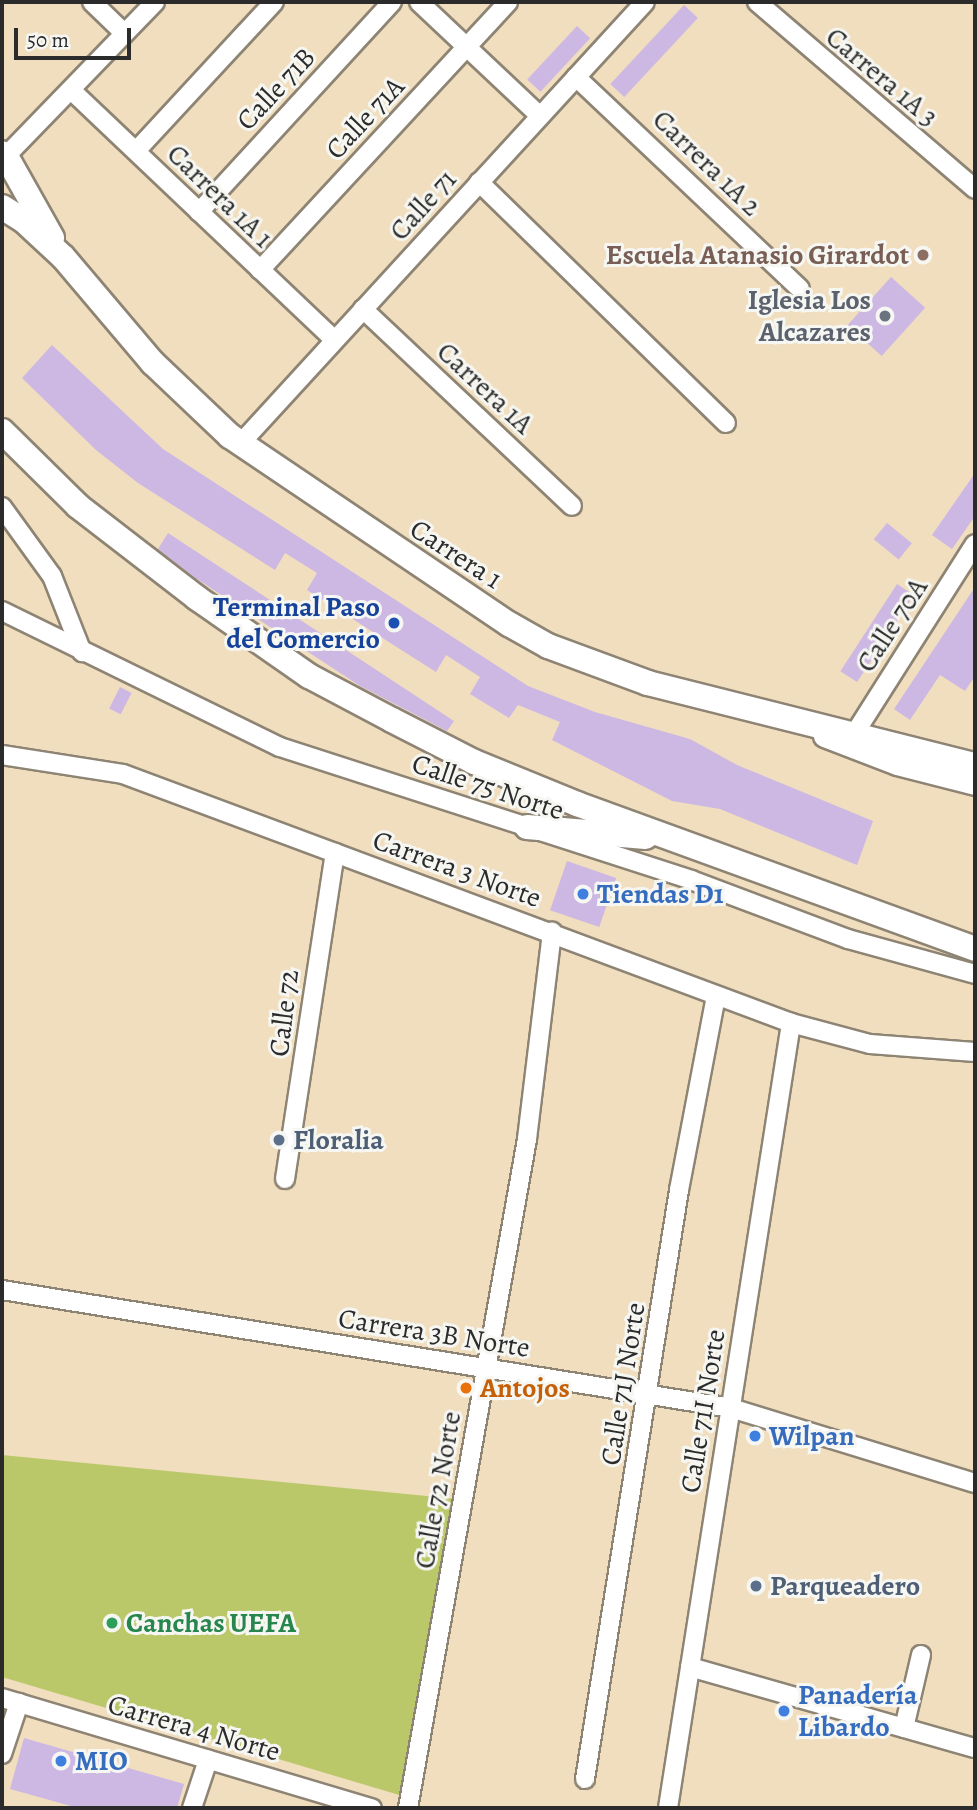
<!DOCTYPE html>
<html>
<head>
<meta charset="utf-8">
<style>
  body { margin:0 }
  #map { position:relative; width:977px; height:1810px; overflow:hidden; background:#f0debe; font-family:Alegreya,serif }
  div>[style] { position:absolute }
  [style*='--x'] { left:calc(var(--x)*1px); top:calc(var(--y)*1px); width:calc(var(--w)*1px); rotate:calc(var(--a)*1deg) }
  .green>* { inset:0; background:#bbc86a }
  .building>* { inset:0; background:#cdb8e4; transform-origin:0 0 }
  .roads { filter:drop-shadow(2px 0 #8e8474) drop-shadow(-2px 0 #8e8474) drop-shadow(0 2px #8e8474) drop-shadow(0 -2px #8e8474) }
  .minor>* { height:18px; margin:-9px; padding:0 9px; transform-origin:9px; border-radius:9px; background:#fff }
  .major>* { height:21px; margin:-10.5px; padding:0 10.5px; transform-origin:10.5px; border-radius:10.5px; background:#fff }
  .highway>* { height:24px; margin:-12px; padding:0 12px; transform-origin:12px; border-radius:12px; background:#fff }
  .dots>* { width:19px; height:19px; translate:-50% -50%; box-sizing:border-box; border:4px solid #f6f6f2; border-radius:50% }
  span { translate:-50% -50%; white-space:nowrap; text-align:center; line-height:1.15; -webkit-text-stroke:6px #f6f6f2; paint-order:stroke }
  .street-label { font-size:28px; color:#2b2b2b }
  .education-label { font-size:28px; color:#785e54; font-weight:700 }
  .right { translate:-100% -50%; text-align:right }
  .worship-label { font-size:28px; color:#5b616d; font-weight:700 }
  .transit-label { font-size:28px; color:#164399; font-weight:700 }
  .shop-label { font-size:28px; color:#366cbe; font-weight:700 }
  .left { translate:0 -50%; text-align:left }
  .service-label { font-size:28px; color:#4e5e75; font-weight:700 }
  .food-label { font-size:28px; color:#c56008; font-weight:700 }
  .leisure-label { font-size:28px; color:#27864d; font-weight:700 }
  .frame { position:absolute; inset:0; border:4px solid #2b2b2b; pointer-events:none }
  .scale { position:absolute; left:14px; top:28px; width:117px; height:32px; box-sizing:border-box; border:4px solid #2b2b2b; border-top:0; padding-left:9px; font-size:21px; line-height:24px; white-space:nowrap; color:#2b2b2b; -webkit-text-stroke:5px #f6f6f2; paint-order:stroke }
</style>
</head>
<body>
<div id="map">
  <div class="green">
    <div style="clip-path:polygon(2px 1455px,458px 1499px,406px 1797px,2px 1677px)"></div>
  </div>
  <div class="building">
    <div style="left:684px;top:5px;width:19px;height:108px;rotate:43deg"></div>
    <div style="left:577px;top:26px;width:18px;height:73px;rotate:43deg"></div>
    <div style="left:891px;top:277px;width:46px;height:65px;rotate:42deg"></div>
    <div style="clip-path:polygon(52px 345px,163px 449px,528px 686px,595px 712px,690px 739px,737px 765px,873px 821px,857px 865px,720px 809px,672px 801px,552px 740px,560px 722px,518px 705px,509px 718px,470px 694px,480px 677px,446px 655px,436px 672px,307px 590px,317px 573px,285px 553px,275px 570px,138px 483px,96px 450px,22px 378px)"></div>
    <div style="clip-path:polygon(975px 473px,975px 516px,952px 549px,932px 535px)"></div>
    <div style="left:887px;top:523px;width:32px;height:21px;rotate:39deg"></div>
    <div style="clip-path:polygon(168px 533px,454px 721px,447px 731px,360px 686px,194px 577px,158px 549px)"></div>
    <div style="left:897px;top:584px;width:20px;height:104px;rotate:33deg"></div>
    <div style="clip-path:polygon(975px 587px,975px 676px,965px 691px,940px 675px,910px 720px,894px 709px)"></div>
    <div style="left:120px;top:687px;width:13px;height:24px;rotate:27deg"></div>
    <div style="left:567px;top:861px;width:52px;height:52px;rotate:19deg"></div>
    <div style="clip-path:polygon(24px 1738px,184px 1784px,177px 1808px,78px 1808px,10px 1789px)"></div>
  </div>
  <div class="roads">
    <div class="minor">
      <div style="--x:92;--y:2;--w:45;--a:44.1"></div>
      <div style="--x:419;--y:2;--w:166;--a:43.3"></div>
      <div style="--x:757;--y:2;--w:287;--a:40.6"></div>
      <div style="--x:576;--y:77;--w:308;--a:43.4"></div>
      <div style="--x:71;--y:90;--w:363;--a:43.5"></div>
      <div style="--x:2;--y:150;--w:7;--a:56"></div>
      <div style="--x:6;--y:156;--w:214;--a:-45.9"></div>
      <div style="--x:136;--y:151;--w:203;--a:-47.2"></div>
      <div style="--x:479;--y:182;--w:345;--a:44.3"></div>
      <div style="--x:199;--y:212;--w:285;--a:-47.4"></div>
      <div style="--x:260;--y:270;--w:365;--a:-47.2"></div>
      <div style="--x:363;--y:309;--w:287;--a:43.3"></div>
      <div style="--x:240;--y:444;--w:599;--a:-47.5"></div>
      <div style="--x:2;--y:507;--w:85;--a:54.1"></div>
      <div style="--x:52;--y:576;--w:82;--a:68.5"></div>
      <div style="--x:2;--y:611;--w:309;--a:26.1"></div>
      <div style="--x:280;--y:747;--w:432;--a:17.9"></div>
      <div style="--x:691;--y:880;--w:168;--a:20.6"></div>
      <div style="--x:848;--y:939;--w:132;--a:15.4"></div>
      <div style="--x:853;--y:736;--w:227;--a:-57.6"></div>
      <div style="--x:2;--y:755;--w:122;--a:8.9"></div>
      <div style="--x:123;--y:774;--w:713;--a:20.44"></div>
      <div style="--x:791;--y:1023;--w:82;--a:14.9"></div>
      <div style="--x:870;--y:1044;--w:105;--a:4.4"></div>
      <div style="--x:285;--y:1179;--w:330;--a:-81.3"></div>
      <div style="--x:2;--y:1290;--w:738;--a:9.19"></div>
      <div style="--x:731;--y:1408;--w:255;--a:17.1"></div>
      <div style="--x:690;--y:1667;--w:296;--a:15.9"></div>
      <div style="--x:2;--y:1698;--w:386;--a:16.6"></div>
      <div style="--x:904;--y:1728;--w:75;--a:-76.9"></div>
      <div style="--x:2;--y:1754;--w:54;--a:-71.6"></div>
      <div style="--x:585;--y:1779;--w:596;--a:-80.93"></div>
      <div style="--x:679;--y:1190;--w:197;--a:-79.2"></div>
      <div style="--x:192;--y:1808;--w:51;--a:-71.6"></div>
      <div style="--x:408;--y:1808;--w:680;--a:-79.91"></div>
      <div style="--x:527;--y:1139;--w:209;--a:-83.1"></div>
      <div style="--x:668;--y:1808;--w:795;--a:-81.09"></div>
    </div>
    <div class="major">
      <div style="--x:824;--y:736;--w:78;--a:21"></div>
      <div style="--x:897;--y:764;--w:81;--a:14.4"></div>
    </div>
    <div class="highway">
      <div style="--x:6;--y:156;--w:94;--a:60.7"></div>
      <div style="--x:2;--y:207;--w:25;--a:32"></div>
      <div style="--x:23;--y:220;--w:54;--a:42.8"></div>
      <div style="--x:63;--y:257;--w:139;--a:49.7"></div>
      <div style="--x:153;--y:363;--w:106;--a:43.5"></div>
      <div style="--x:230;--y:436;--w:336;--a:34"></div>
      <div style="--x:509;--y:624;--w:45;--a:29.4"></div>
      <div style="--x:548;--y:646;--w:107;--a:20.3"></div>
      <div style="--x:648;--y:683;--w:337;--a:14.1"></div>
      <div style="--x:2;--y:431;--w:107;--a:44.6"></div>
      <div style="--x:78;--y:506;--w:150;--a:37.7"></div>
      <div style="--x:197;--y:598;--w:136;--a:34.9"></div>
      <div style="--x:309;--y:676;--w:94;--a:27.9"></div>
      <div style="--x:392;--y:720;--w:92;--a:27.1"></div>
      <div style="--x:474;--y:762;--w:111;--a:22.2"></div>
      <div style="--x:577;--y:804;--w:424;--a:20"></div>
      <div style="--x:527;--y:827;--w:119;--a:4.8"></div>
    </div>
  </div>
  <div class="dots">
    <div style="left:923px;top:255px;background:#8d6e63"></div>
    <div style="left:885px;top:316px;background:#6b7280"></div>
    <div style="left:394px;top:623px;background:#1a4fb4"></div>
    <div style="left:583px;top:894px;background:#3f7fe0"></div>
    <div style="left:279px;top:1140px;background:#5c6f8a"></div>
    <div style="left:466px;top:1388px;background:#e8710a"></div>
    <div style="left:755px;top:1436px;background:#3f7fe0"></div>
    <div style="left:756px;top:1586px;background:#5c6f8a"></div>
    <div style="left:112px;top:1623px;background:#2e9e5b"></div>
    <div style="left:784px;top:1711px;background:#3f7fe0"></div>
    <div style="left:61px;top:1761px;background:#3f7fe0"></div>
  </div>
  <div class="street-label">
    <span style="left:882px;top:77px;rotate:40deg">Carrera 1A 3</span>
    <span style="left:276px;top:89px;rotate:-47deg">Calle 71B</span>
    <span style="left:365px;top:118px;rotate:-47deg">Calle 71A</span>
    <span style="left:707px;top:163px;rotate:44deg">Carrera 1A 2</span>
    <span style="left:220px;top:196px;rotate:44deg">Carrera 1A 1</span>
    <span style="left:423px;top:205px;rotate:-48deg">Calle 71</span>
    <span style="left:485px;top:388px;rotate:43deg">Carrera 1A</span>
    <span style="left:456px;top:554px;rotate:33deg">Carrera 1</span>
    <span style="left:892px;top:625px;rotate:-57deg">Calle 70A</span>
    <span style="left:488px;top:787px;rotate:18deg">Calle 75 Norte</span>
    <span style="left:457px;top:869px;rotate:20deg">Carrera 3 Norte</span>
    <span style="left:284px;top:1013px;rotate:-83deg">Calle 72</span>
    <span style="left:434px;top:1333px;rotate:9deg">Carrera 3B Norte</span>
    <span style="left:623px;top:1384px;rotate:-81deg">Calle 71J Norte</span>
    <span style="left:703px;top:1411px;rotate:-81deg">Calle 71I Norte</span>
    <span style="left:438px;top:1490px;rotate:-80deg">Calle 72 Norte</span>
    <span style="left:194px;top:1728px;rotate:16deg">Carrera 4 Norte</span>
  </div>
  <div class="education-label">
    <span class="right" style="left:909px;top:255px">Escuela Atanasio Girardot</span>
  </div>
  <div class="worship-label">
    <span class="right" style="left:871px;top:316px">Iglesia Los<br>Alcazares</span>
  </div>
  <div class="transit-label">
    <span class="right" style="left:380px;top:623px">Terminal Paso<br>del Comercio</span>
  </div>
  <div class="shop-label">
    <span class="left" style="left:597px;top:894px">Tiendas D1</span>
    <span class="left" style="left:769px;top:1436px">Wilpan</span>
    <span class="left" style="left:798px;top:1711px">Panadería<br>Libardo</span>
    <span class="left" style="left:75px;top:1761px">MIO</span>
  </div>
  <div class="service-label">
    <span class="left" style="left:293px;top:1140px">Floralia</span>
    <span class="left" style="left:770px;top:1586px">Parqueadero</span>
  </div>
  <div class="food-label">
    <span class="left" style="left:480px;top:1388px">Antojos</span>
  </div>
  <div class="leisure-label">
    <span class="left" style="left:126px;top:1623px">Canchas UEFA</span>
  </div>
  <div class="frame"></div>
  <div class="scale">50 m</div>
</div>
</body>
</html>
